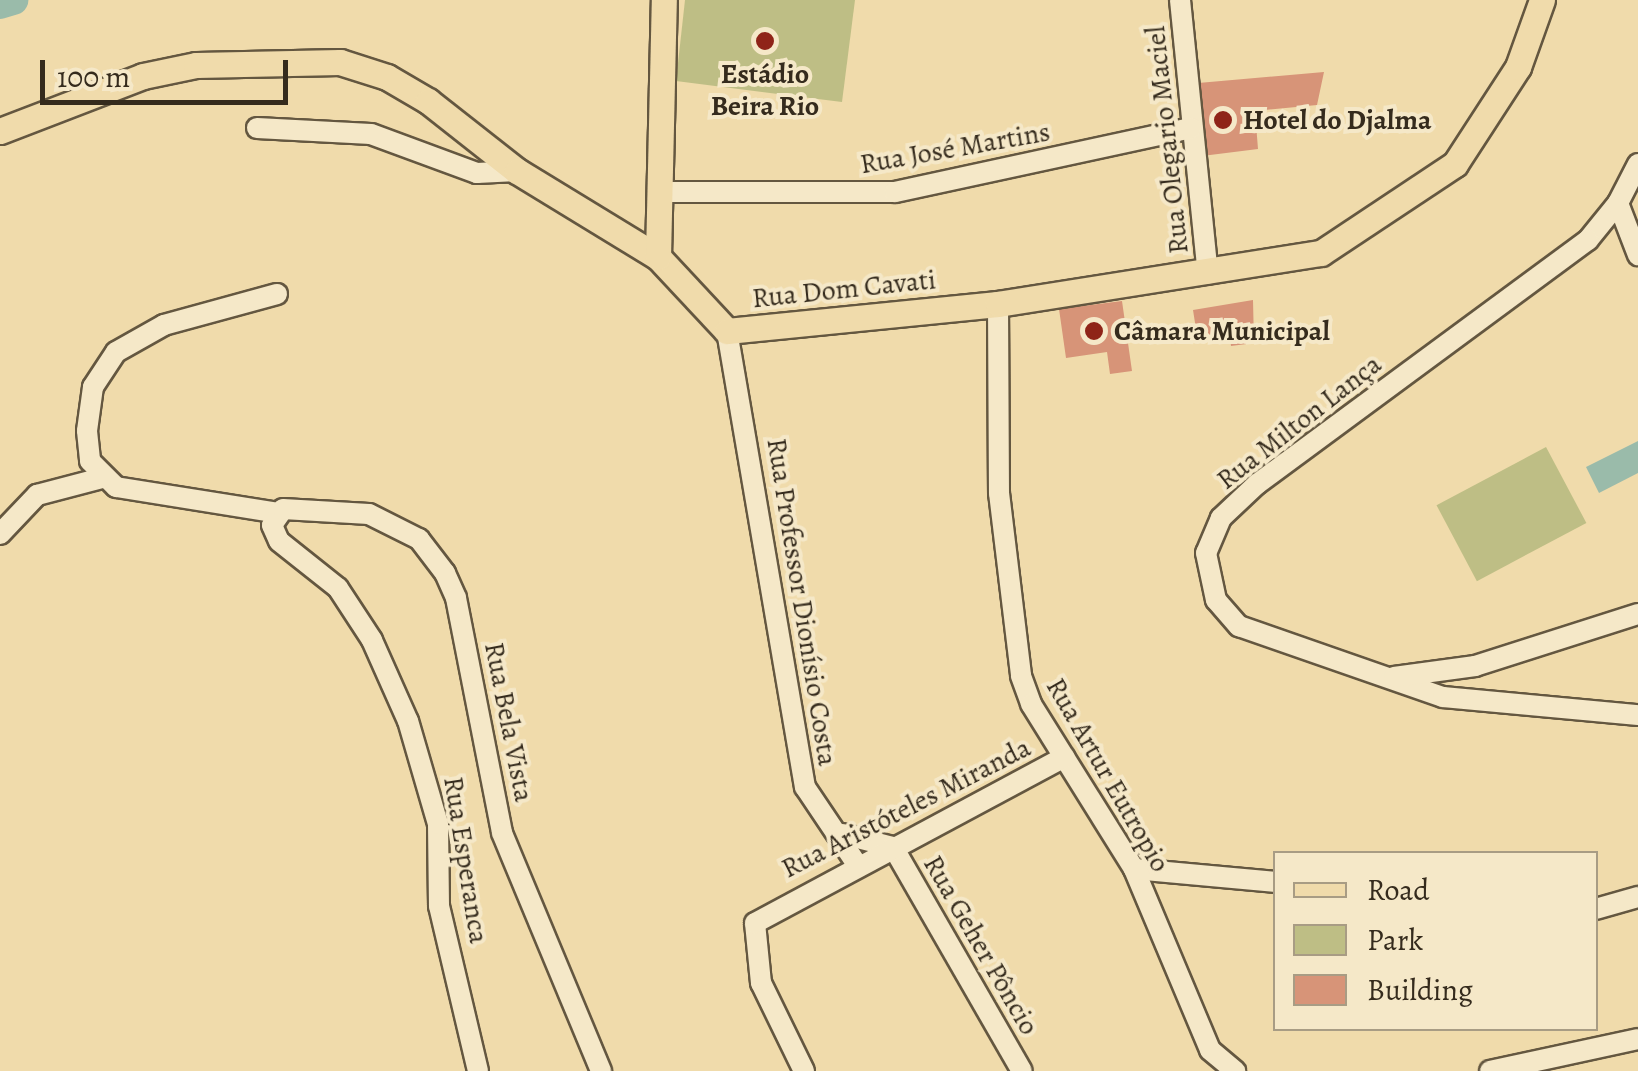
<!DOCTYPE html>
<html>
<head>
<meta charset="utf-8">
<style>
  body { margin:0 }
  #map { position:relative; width:1638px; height:1071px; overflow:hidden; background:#f0dbab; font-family:Alegreya,serif }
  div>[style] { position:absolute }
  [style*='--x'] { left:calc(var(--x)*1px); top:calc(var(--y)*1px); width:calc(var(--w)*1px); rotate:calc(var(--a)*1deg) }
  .green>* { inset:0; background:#bebe85; transform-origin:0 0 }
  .water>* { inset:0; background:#9abbaa }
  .river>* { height:30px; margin:-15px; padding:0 15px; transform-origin:15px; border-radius:15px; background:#9abbaa }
  .building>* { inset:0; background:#d79478 }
  .roads { filter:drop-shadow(2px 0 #645740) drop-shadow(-2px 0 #645740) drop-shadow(0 2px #645740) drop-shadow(0 -2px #645740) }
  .minor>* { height:20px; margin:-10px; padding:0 10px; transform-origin:10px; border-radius:10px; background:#f5e8c8 }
  .major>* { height:25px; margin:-12.5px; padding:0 12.5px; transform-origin:12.5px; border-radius:12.5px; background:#f0dbab }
  .dots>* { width:28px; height:28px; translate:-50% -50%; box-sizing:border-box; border:5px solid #f5e8c8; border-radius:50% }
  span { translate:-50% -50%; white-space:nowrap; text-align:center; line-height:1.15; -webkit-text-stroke:8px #f5e8c8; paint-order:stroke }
  .poi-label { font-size:28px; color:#352b1d; font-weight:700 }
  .left { translate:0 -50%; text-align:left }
  .street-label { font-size:28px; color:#352b1d }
  .legend { position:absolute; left:1273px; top:851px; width:325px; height:180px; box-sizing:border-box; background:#f5e8c8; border:2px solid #a89c84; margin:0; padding:12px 18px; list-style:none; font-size:30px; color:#352b1d }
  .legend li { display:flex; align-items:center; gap:20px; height:50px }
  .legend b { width:50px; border:2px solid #a89c84 }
  .scale { position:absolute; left:40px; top:60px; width:248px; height:45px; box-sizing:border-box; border:5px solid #352b1d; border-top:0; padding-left:12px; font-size:30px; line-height:35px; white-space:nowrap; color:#352b1d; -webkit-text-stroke:8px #f5e8c8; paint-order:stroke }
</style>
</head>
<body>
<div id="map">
  <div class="green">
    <div style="clip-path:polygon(685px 0,855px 0,842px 102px,676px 81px)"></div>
    <div style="left:1546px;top:447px;width:86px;height:124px;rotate:62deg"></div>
  </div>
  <div class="water">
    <div style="clip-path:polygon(1638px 441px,1638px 473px,1599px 493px,1586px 467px)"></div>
  </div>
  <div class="river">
    <div style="--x:0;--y:4;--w:14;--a:-17"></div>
  </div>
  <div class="building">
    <div style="clip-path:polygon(1324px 72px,1317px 105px,1255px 111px,1258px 149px,1194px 157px,1187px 84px)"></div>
    <div style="clip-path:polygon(1253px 300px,1254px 343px,1231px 346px,1230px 337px,1198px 342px,1193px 310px)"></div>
    <div style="clip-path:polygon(1122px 301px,1132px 371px,1110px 374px,1107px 352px,1066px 358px,1059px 309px)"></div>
  </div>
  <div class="roads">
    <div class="minor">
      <div style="--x:1180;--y:0;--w:275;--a:84.2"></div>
      <div style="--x:257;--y:128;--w:114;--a:3"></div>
      <div style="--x:371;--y:134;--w:113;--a:20.2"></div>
      <div style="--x:477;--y:173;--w:40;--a:-2.9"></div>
      <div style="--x:1638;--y:164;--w:44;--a:117.1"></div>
      <div style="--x:1618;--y:203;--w:48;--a:129"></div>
      <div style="--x:1588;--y:240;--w:411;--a:143.6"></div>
      <div style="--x:1257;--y:484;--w:50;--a:136.6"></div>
      <div style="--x:1221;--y:518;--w:38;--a:113"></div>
      <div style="--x:1206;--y:553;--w:48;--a:78"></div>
      <div style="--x:1216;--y:600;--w:35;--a:49"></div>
      <div style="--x:1239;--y:626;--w:216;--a:19.2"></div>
      <div style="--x:1443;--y:697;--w:196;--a:5.3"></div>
      <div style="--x:665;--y:192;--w:230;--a:0"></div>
      <div style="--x:895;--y:192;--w:303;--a:-12.2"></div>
      <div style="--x:1618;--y:203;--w:56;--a:69"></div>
      <div style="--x:277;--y:294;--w:117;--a:164.7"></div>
      <div style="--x:164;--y:325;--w:55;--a:150.6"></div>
      <div style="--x:116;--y:352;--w:42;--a:123.3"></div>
      <div style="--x:93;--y:387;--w:44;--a:97.8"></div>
      <div style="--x:87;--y:431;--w:30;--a:84"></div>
      <div style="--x:90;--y:461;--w:37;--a:45"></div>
      <div style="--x:116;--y:487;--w:164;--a:9.1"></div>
      <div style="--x:998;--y:304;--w:189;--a:89.7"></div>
      <div style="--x:999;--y:493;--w:184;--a:83.1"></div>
      <div style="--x:1021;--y:676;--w:30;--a:70"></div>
      <div style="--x:1031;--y:704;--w:195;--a:58"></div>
      <div style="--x:1134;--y:869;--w:196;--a:67.2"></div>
      <div style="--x:1210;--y:1050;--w:33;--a:40"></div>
      <div style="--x:727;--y:331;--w:463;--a:80.3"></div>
      <div style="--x:805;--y:787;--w:95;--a:56.1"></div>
      <div style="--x:0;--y:534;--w:54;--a:-46.5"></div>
      <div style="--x:37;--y:495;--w:67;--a:-14.7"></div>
      <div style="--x:1394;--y:677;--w:82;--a:-7.7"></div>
      <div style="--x:1475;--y:666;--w:171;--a:-17.7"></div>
      <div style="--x:842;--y:834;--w:53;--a:14.3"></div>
      <div style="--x:893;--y:847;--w:258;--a:60.1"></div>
      <div style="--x:1134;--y:869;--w:143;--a:5.2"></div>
      <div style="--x:1596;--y:909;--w:44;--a:-15.9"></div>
      <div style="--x:478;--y:1071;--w:170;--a:-103.3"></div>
      <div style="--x:439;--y:906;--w:82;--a:-90.7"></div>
      <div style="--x:438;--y:824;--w:107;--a:-106.2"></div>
      <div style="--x:408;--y:721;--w:89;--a:-114"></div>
      <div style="--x:372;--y:640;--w:62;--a:-123.2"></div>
      <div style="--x:338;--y:588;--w:75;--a:-141.5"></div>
      <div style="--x:279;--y:541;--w:17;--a:-114"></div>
      <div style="--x:272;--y:525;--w:19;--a:-55"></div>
      <div style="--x:283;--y:509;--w:86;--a:3.3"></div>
      <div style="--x:369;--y:514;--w:56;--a:26.6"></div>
      <div style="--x:419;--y:539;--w:43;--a:52.6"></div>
      <div style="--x:445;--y:573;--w:27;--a:66"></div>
      <div style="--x:456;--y:598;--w:239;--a:78.9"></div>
      <div style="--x:502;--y:833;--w:258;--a:67.4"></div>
      <div style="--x:804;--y:1071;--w:98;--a:-116"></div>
      <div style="--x:761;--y:983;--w:60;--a:-95.7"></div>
      <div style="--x:755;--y:923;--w:351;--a:-28.2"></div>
      <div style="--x:1490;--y:1071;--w:151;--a:-12.2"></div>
    </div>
    <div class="major">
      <div style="--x:0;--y:131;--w:153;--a:-21"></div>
      <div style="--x:143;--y:76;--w:54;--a:-11.7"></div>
      <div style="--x:196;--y:65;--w:144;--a:-1.2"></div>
      <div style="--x:340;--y:62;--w:49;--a:17.7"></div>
      <div style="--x:387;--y:77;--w:48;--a:30.3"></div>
      <div style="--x:428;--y:101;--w:113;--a:38.2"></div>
      <div style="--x:517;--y:171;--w:165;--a:31.4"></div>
      <div style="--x:658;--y:257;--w:101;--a:47"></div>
      <div style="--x:727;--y:331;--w:272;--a:-5.7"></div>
      <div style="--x:998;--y:304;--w:327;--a:-9"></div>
      <div style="--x:1321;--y:253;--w:161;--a:-33.6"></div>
      <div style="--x:1455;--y:164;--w:116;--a:-57"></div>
      <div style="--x:1518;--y:67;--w:71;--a:-70.3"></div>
      <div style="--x:658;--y:257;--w:257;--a:-88.7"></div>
    </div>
  </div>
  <div class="dots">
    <div style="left:765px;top:41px;background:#8f2418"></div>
    <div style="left:1223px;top:120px;background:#8f2418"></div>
    <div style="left:1094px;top:331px;background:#8f2418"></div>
  </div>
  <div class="poi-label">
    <span style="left:765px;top:90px">Estádio<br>Beira Rio</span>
    <span class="left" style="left:1243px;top:120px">Hotel do Djalma</span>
    <span class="left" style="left:1114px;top:331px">Câmara Municipal</span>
  </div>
  <div class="street-label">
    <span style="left:1167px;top:140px;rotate:-96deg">Rua Olegario Maciel</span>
    <span style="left:955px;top:148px;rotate:-10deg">Rua José Martins</span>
    <span style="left:844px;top:289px;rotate:-6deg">Rua Dom Cavati</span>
    <span style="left:1299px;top:422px;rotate:-38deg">Rua Milton Lança</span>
    <span style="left:802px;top:602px;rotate:81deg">Rua Professor Dionísio Costa</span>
    <span style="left:509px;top:722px;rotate:79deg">Rua Bela Vista</span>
    <span style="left:1108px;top:775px;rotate:60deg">Rua Artur Eutropio</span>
    <span style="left:906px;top:808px;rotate:-27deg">Rua Aristóteles Miranda</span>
    <span style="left:466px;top:860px;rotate:81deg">Rua Esperanca</span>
    <span style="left:981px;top:945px;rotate:60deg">Rua Geher Pôncio</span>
  </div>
  <ul class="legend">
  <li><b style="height:12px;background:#f0dbab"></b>Road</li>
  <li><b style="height:28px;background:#bebe85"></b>Park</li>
  <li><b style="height:28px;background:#d79478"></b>Building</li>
  </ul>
  <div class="scale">100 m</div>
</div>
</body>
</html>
